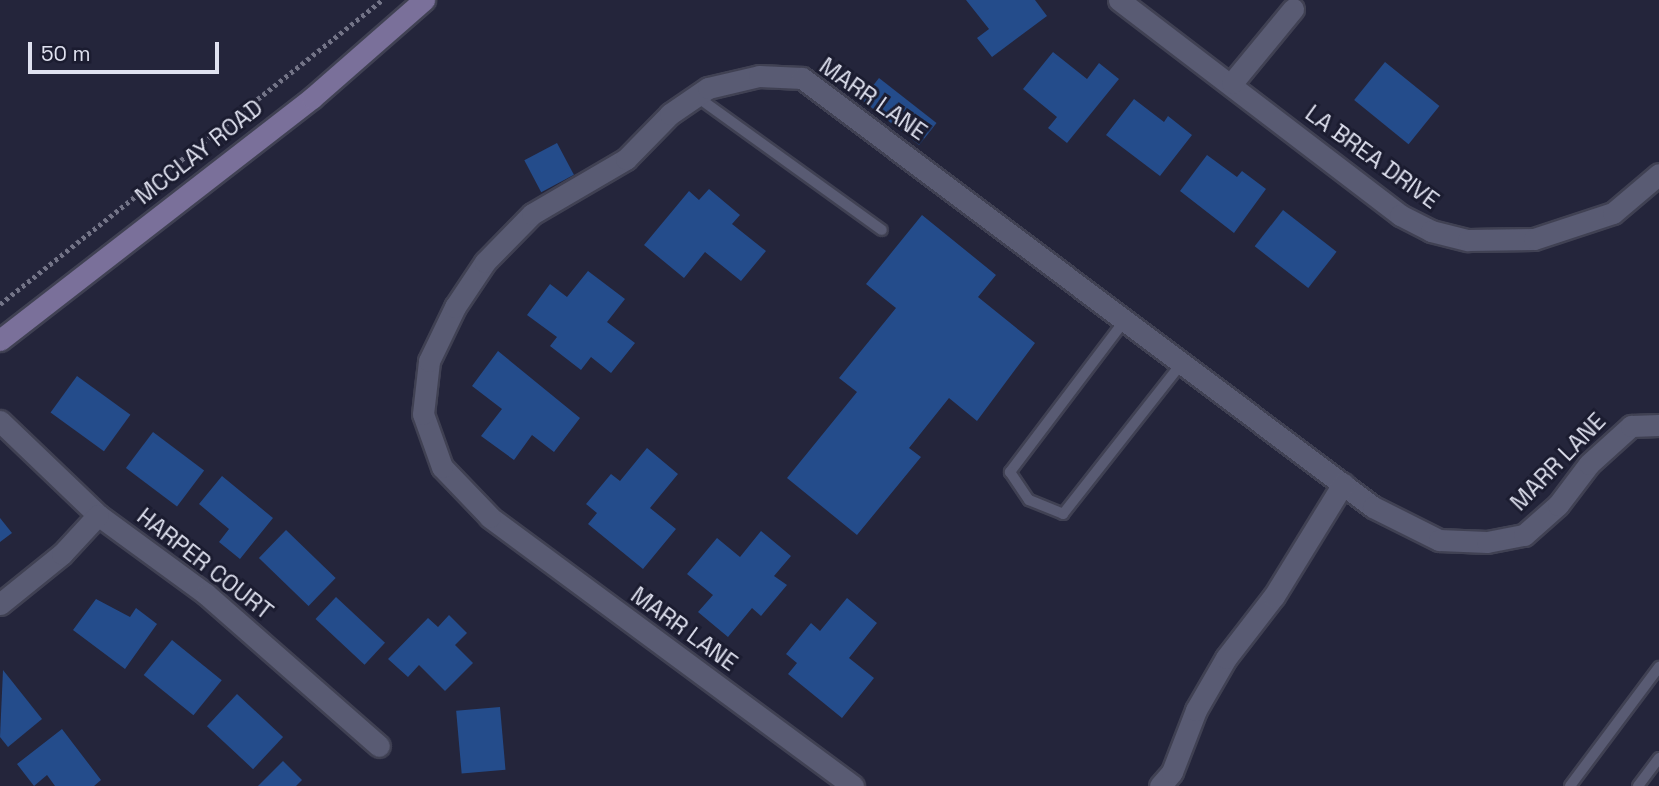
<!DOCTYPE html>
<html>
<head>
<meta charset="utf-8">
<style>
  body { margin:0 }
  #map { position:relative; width:1659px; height:786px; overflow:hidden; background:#24253b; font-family:"Space Grotesk",sans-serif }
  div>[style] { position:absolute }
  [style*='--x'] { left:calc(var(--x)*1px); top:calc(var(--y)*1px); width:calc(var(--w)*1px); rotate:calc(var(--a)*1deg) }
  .building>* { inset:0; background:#244c8b; transform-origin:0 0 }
  .path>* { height:4.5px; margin-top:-2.25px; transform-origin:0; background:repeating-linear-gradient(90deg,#737487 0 3.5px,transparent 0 7px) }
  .roads { filter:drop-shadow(2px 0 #404153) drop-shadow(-2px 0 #404153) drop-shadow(0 2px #404153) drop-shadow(0 -2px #404153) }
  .lane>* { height:10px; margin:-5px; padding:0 5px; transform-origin:5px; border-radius:5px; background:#595b73 }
  .street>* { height:21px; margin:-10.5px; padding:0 10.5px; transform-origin:10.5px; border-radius:10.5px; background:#595b73 }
  .secondary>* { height:21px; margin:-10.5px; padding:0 10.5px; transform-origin:10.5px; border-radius:10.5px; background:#7a709a }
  span { translate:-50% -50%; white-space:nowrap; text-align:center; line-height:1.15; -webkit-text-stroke:6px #1b1c30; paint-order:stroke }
  .street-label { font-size:23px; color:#e0e2f0 }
  .scale { position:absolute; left:28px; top:42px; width:191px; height:32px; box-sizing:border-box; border:4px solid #e0e2f0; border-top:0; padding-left:9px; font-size:21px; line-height:24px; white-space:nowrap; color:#e0e2f0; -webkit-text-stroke:5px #1b1c30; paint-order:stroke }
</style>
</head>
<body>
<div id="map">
  <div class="building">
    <div style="clip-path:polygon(966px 0,1035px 0,1047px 16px,992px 57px,977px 38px,989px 29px)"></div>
    <div style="clip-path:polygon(1053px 52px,1087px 79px,1099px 63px,1119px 79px,1067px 143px,1048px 128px,1057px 117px,1023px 89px)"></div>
    <div style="left:1385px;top:62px;width:70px;height:49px;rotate:39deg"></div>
    <div style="left:879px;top:78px;width:73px;height:28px;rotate:38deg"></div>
    <div style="clip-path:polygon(1134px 99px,1164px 122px,1168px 116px,1192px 135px,1160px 176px,1106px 135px)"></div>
    <div style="left:557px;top:143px;width:36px;height:37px;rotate:62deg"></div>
    <div style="clip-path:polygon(1207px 155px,1237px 177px,1242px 171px,1266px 189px,1234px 233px,1180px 191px)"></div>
    <div style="clip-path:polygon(709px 189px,740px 215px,732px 224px,766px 251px,741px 281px,705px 252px,684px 278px,644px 245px,689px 191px,699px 200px)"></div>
    <div style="left:1283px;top:210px;width:68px;height:46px;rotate:38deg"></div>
    <div style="clip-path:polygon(922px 215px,996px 275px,978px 297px,1035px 343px,977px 421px,949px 398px,909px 448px,921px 457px,857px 535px,787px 478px,857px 392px,839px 378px,896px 308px,866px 284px)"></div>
    <div style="clip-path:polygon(588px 271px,625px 299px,607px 322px,635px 343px,611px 373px,591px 357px,581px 370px,550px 346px,557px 337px,527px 315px,550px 284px,567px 297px)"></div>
    <div style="clip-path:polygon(498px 351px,580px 418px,554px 452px,532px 435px,514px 460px,481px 436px,502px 409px,472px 386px)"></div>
    <div style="left:77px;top:376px;width:66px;height:45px;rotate:36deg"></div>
    <div style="left:153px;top:432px;width:64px;height:45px;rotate:37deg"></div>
    <div style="clip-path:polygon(647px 448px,678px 474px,650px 508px,676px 529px,643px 569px,588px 524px,597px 513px,586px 504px,611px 474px,620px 481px)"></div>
    <div style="clip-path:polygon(222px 476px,273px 518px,240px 559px,219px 542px,229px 529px,199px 504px)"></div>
    <div style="clip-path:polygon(0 518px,12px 533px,0 542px)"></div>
    <div style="left:286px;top:530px;width:69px;height:39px;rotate:44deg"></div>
    <div style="clip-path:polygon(761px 531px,791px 556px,774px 576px,787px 585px,761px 616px,752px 608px,728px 637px,698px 612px,713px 595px,687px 574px,717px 538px,740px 557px)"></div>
    <div style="left:336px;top:597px;width:67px;height:30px;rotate:43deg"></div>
    <div style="clip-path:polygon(847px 598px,877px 623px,849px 658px,874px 678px,842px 718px,788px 674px,797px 663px,786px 654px,811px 623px,820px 631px)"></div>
    <div style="clip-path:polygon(96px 599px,130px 617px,136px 608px,157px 624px,125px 669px,73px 630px)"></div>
    <div style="clip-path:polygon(449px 615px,467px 633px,455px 645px,473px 663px,445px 691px,419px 665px,408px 677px,388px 659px,428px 618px,438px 627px)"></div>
    <div style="left:172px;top:640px;width:64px;height:45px;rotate:39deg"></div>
    <div style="clip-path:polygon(3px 670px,42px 719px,8px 747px,0 737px)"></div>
    <div style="left:237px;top:694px;width:63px;height:44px;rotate:43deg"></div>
    <div style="left:500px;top:707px;width:63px;height:44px;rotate:85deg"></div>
    <div style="clip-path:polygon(62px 729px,101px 780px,94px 786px,55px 786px,47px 775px,34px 786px,17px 764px)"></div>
    <div style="clip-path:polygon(283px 761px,302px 780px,296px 786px,258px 786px)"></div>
  </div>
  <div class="path">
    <div style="--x:0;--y:304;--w:488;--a:-38.5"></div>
  </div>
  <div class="roads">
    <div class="lane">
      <div style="--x:696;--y:96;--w:229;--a:35.8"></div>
      <div style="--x:1125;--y:320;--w:191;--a:127.1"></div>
      <div style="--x:1010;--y:472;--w:34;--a:56"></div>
      <div style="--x:1029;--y:500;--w:37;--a:22"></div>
      <div style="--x:1063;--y:514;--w:192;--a:-51.8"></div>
      <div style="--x:1570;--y:786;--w:149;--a:-53.2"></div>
      <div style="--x:1638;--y:786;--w:35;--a:-53"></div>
    </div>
    <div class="street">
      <div style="--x:1119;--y:0;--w:354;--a:37.4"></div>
      <div style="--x:1400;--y:215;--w:35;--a:27"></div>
      <div style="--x:1431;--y:231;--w:38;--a:14"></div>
      <div style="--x:1468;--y:240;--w:66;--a:-0.9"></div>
      <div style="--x:1534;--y:239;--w:83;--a:-18.2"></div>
      <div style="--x:1613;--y:213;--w:60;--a:-40.3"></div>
      <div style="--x:1232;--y:83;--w:96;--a:-50.5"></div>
      <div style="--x:0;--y:421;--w:136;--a:43.8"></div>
      <div style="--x:98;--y:515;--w:134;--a:36.2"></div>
      <div style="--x:206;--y:594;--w:230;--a:41.3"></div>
      <div style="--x:0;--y:604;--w:80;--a:-38.9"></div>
      <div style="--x:62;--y:554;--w:53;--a:-47.3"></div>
      <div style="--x:853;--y:786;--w:452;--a:-143.5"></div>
      <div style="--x:490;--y:517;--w:69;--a:-133.8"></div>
      <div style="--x:442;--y:467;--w:56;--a:-109.7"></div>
      <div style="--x:423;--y:414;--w:53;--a:-83.5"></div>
      <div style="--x:429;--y:361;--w:60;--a:-64.3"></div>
      <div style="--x:455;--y:307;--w:54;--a:-56.3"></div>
      <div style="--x:485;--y:262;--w:67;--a:-45.6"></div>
      <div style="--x:532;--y:214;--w:109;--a:-30.3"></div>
      <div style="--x:626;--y:159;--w:63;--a:-45.6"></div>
      <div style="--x:670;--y:114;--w:46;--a:-34.4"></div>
      <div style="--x:708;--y:88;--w:52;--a:-13.2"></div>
      <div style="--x:759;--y:76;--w:43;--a:2.7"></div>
      <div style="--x:802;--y:78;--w:714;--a:36.92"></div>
      <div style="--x:1373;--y:507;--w:74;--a:26.6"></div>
      <div style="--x:1439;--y:540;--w:48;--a:2.4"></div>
      <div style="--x:1487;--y:542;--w:38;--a:-11"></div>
      <div style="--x:1524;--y:535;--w:45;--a:-41.4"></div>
      <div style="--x:1558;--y:505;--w:51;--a:-52.9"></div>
      <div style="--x:1589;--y:464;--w:57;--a:-42.1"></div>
      <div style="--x:1631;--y:426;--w:28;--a:-2"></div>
      <div style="--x:1160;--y:786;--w:18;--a:-49"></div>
      <div style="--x:1172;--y:772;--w:66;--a:-68.8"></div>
      <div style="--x:1196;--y:710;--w:60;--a:-60"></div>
      <div style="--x:1226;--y:658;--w:78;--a:-52.3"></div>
      <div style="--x:1274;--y:596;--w:132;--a:-58.4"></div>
    </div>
    <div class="secondary">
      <div style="--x:0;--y:340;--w:395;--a:-37.8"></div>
      <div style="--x:312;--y:98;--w:149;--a:-41.2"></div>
    </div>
  </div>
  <div class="street-label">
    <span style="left:873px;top:99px;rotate:35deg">MARR LANE</span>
    <span style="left:199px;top:152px;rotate:-38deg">MCCLAY ROAD</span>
    <span style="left:1372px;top:157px;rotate:36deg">LA BREA DRIVE</span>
    <span style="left:1558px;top:462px;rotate:-46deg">MARR LANE</span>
    <span style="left:205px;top:564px;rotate:38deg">HARPER COURT</span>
    <span style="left:684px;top:629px;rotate:36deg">MARR LANE</span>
  </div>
  <div class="scale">50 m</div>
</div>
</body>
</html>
